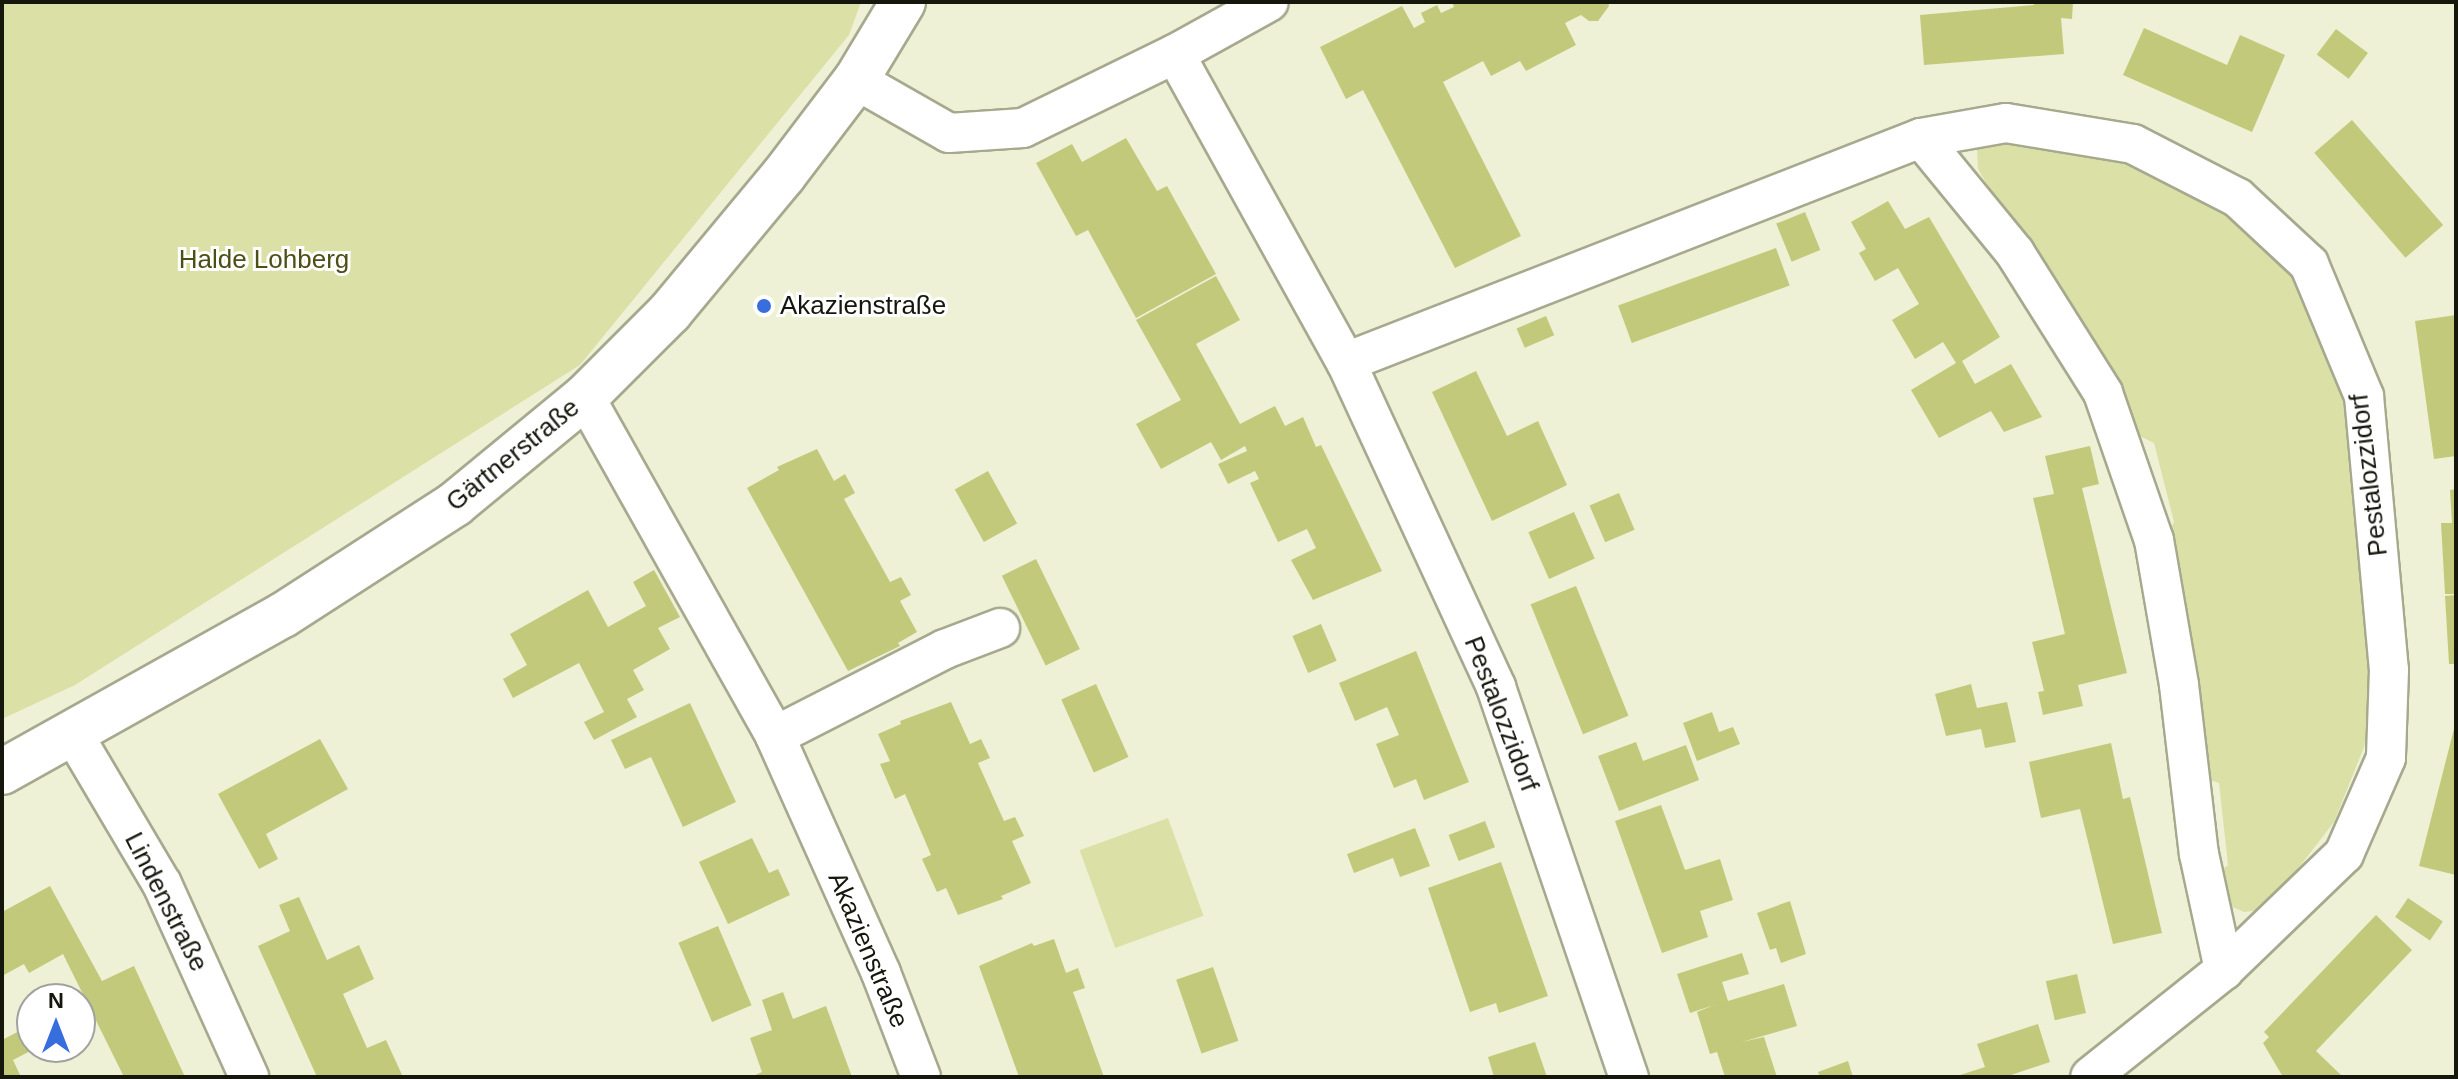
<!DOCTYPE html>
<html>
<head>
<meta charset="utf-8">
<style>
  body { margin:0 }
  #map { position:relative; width:2458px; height:1079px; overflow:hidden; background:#eef1d5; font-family:Helvetica,sans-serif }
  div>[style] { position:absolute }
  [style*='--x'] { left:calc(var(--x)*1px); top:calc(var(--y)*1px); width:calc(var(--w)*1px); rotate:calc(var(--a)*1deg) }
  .green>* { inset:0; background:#dbe1a6; transform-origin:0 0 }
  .building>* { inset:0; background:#c2c97b; transform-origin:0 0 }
  .roads { filter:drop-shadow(2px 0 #a6a98e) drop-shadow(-2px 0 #a6a98e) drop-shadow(0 2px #a6a98e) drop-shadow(0 -2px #a6a98e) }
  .minor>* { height:38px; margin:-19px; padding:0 19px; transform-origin:19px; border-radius:19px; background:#fff }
  .secondary>* { height:44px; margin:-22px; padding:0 22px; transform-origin:22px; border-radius:22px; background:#fff }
  .dots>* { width:22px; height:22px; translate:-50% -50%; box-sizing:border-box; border:4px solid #fff; border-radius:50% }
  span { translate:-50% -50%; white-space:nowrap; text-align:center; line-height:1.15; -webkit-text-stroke:6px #fff; paint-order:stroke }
  .park-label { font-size:26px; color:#4c4f16 }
  .poi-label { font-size:26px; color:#15160c }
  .left { translate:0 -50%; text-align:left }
  .street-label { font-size:26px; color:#15160c }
  .frame { position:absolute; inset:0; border:4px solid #15160c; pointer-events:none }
  .north { position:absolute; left:16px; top:983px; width:80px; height:80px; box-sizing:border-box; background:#fff; border:2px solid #a1a29e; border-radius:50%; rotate:0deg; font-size:22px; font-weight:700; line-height:32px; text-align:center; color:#15160c }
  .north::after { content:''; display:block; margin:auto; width:28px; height:36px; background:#386ddd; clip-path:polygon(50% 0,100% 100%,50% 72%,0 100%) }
</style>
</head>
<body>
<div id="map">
  <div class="green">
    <div style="clip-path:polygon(2px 2px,861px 2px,849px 35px,580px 365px,75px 685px,2px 719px)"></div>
    <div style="clip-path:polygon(1982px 138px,2118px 158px,2206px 194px,2292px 272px,2315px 315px,2347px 415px,2370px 673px,2369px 713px,2364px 747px,2334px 822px,2280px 892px,2260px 910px,2244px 912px,2226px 904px,2214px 876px,2228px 865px,2219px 783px,2202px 777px,2163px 544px,2174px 522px,2154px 443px,2132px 432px,1978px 169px,1977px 150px)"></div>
    <div style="left:1168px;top:818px;width:104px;height:94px;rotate:70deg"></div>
  </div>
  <div class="building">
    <div style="clip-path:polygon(1452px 2px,1608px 2px,1609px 6px,1598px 21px,1589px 21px,1581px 15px,1565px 23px,1576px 45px,1526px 71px,1520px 61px,1491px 76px,1483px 61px,1443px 82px,1521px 236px,1455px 268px,1363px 90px,1346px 99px,1320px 47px,1402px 6px,1414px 28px,1425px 22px,1421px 13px,1437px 5px,1441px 13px,1454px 7px)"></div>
    <div style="clip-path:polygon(2034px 2px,2073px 2px,2072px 19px,2061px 18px,2064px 54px,1924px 65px,1920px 15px,2034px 5px)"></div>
    <div style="clip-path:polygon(2144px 28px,2227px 65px,2240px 35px,2285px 55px,2252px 132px,2123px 75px)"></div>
    <div style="left:2336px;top:29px;width:40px;height:32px;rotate:37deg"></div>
    <div style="left:2352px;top:120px;width:139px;height:50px;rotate:49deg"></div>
    <div style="clip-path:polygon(1126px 138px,1157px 191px,1167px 186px,1216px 274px,1136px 318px,1088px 230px,1076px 236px,1036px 163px,1072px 144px,1082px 162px)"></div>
    <div style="clip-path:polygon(1888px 201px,1905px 229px,1929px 217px,2000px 337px,1962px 361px,1975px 384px,2011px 364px,2042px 417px,2004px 432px,1991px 411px,1939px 438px,1911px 390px,1956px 363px,1943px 342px,1915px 359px,1892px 320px,1919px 304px,1898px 268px,1875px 281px,1859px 253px,1866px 249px,1851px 222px)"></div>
    <div style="left:1805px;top:212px;width:41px;height:31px;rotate:68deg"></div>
    <div style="left:1776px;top:248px;width:40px;height:168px;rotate:70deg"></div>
    <div style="clip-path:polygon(1216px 276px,1240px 320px,1196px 344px,1240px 424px,1275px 406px,1285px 426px,1303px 417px,1316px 447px,1321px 445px,1382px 571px,1313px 600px,1291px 560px,1316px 548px,1307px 529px,1278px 542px,1250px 483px,1259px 479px,1255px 471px,1228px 484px,1218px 464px,1247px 451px,1245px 446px,1221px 460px,1211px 442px,1161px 469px,1136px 424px,1181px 400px,1136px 320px)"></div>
    <div style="clip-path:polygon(2456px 315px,2456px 456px,2434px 459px,2415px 321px)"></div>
    <div style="left:1546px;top:316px;width:21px;height:32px;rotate:67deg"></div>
    <div style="clip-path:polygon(1476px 371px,1507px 436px,1538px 421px,1567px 485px,1492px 521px,1432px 392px)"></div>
    <div style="clip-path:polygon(2090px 446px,2099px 484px,2082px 488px,2127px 673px,2078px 685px,2083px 706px,2043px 715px,2038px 692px,2044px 691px,2032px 642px,2065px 634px,2033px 498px,2054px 494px,2045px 456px)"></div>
    <div style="clip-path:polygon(817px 449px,834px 481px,845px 474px,855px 493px,844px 499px,890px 582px,901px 577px,911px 595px,900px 601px,917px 632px,898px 643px,900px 646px,848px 671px,747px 488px,779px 470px,777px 467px)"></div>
    <div style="left:988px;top:471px;width:60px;height:38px;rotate:61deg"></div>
    <div style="clip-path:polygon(2456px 489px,2456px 594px,2445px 594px,2441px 523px,2452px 523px,2450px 490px)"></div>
    <div style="left:1619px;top:493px;width:40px;height:32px;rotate:67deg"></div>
    <div style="left:1574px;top:512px;width:51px;height:50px;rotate:66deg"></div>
    <div style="left:1036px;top:559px;width:100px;height:38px;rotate:64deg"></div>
    <div style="clip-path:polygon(654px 570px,680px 617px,658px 628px,670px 649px,633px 670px,644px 690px,627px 699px,637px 717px,594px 740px,584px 722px,604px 712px,579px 663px,513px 698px,503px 679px,527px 665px,510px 634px,588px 590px,608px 627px,646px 606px,633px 582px)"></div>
    <div style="left:1576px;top:586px;width:140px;height:49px;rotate:68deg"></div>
    <div style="clip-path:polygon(2456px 595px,2456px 664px,2449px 664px,2445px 596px)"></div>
    <div style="left:1321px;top:624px;width:40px;height:31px;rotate:67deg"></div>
    <div style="clip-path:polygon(1416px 651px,1469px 782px,1424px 800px,1416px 779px,1394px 788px,1376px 744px,1399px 735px,1387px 707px,1355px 721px,1339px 683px)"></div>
    <div style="left:1096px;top:684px;width:80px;height:38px;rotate:66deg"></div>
    <div style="clip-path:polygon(1971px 684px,1977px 708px,2007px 702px,2016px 742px,1985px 748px,1981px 729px,1946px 736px,1935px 694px)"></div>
    <div style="clip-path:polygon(951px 702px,970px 744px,981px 739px,990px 758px,978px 763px,1004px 821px,1015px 817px,1024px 836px,1012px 841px,1031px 883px,1001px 896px,1003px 899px,958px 915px,946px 888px,937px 892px,922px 859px,931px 855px,905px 794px,895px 799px,880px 764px,890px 761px,878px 734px,901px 724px,900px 721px)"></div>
    <div style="clip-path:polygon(690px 703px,736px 802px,683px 827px,651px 757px,625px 769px,611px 740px)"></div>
    <div style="clip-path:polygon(1712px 712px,1719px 732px,1733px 727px,1740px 744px,1697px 761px,1683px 723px)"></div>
    <div style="clip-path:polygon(2456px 721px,2456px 875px,2419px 866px)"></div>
    <div style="clip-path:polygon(320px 739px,348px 789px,266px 834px,278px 859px,259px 869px,218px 794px)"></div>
    <div style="clip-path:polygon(1636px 742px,1643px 761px,1686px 745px,1699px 780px,1619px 811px,1598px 756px)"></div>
    <div style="clip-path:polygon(2111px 743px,2123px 799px,2130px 797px,2162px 933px,2113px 944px,2080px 809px,2041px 818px,2029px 762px)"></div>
    <div style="clip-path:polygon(1661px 805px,1685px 870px,1720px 859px,1733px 900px,1700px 911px,1708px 937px,1662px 953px,1615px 821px)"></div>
    <div style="left:1485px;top:821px;width:28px;height:39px;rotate:69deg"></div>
    <div style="clip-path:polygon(1415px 828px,1430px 866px,1400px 877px,1393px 858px,1354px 873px,1347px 854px)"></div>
    <div style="clip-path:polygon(752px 838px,769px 873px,778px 869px,790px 895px,728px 924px,699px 862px)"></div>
    <div style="clip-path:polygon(1501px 862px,1548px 996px,1499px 1013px,1496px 1003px,1470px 1012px,1428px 888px)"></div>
    <div style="clip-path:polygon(50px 886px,102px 981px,134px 966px,185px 1077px,124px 1077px,63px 954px,29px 973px,24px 964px,2px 976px,2px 912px)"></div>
    <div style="clip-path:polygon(299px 897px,327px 960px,359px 945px,374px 979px,343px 994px,367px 1048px,386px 1040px,403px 1077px,317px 1077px,258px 946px,290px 931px,279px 905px)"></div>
    <div style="left:2408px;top:898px;width:42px;height:23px;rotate:34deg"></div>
    <div style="clip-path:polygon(1790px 901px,1806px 954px,1781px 963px,1776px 948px,1770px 950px,1757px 913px)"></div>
    <div style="clip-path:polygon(2376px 915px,2412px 950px,2316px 1051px,2341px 1075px,2283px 1077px,2263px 1043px,2269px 1037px,2264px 1032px)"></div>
    <div style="left:718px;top:926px;width:86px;height:43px;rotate:67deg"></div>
    <div style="clip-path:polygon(1054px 939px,1066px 973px,1078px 968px,1085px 988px,1073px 992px,1104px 1077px,1019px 1077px,1014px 1063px,979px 966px,1032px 943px,1034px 946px)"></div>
    <div style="clip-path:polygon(1742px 953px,1749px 974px,1722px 982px,1728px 1001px,1784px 984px,1797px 1026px,1742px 1042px,1764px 1037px,1777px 1077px,1725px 1077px,1717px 1052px,1710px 1054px,1697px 1012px,1714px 1005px,1690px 1013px,1677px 974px)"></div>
    <div style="left:1213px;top:967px;width:78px;height:39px;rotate:71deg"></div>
    <div style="left:2077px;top:974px;width:40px;height:32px;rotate:77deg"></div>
    <div style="clip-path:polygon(783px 992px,793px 1019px,826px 1006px,852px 1077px,751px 1077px,762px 1072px,750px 1038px,772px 1030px,762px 1000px)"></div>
    <div style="clip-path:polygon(2038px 1024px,2050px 1062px,2005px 1077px,1954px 1077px,1985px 1067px,1977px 1044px)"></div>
    <div style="clip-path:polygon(29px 1026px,32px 1047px,38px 1047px,13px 1060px,21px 1077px,2px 1077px,2px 1040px)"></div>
    <div style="clip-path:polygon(1535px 1042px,1547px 1077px,1494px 1077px,1488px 1057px)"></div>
    <div style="clip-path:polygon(1848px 1061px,1853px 1077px,1820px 1077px,1818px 1072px)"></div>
  </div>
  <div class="roads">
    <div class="minor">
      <div style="--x:1175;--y:54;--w:352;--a:61"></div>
      <div style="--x:1346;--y:362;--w:358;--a:65.2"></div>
      <div style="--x:1496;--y:687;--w:412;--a:71.2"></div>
      <div style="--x:856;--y:80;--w:107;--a:29.7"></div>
      <div style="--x:949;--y:133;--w:74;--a:-3.9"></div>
      <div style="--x:1023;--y:128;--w:169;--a:-26"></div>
      <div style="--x:1175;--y:54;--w:107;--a:-29"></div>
      <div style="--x:1921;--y:138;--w:149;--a:50.7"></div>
      <div style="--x:2015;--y:253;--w:165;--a:57.8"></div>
      <div style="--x:2103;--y:393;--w:156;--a:70.9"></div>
      <div style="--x:2154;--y:540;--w:147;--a:80.2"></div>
      <div style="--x:2179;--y:685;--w:170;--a:83.3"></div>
      <div style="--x:2199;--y:854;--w:119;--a:77.8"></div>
      <div style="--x:1346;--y:362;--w:617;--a:-21.28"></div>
      <div style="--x:1921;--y:138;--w:86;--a:-10"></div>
      <div style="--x:2006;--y:123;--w:129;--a:9.4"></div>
      <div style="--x:2133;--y:144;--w:118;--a:27.2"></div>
      <div style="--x:2238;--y:198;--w:97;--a:42.9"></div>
      <div style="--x:2309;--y:264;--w:143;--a:67.4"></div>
      <div style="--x:2364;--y:396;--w:275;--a:84.8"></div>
      <div style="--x:2389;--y:670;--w:88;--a:92"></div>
      <div style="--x:2386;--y:758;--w:105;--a:113.6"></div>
      <div style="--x:2344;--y:854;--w:167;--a:136"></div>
      <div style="--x:2224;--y:970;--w:171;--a:141.4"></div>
      <div style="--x:585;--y:397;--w:389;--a:60.7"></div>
      <div style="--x:775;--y:736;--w:260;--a:65.9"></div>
      <div style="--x:881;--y:973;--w:111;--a:69"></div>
      <div style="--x:72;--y:732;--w:177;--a:59.4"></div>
      <div style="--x:162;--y:884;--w:212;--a:65.7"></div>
      <div style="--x:775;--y:736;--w:191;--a:-27.1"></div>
      <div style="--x:945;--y:649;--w:59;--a:-20.9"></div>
    </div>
    <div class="secondary">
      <div style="--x:2;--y:772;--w:322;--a:-29.2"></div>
      <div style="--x:283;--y:615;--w:205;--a:-32.8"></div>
      <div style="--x:455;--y:504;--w:168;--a:-39.5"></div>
      <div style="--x:585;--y:397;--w:120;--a:-45"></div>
      <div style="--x:670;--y:312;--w:177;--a:-50.3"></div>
      <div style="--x:783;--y:176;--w:121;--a:-52.8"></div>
      <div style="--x:856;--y:80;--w:91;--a:-58.9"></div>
    </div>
  </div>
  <div class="dots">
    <div style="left:764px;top:306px;background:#386ddd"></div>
  </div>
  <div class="park-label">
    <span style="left:264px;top:260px">Halde Lohberg</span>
  </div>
  <div class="poi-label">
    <span class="left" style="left:780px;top:306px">Akazienstraße</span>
  </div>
  <div class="street-label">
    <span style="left:513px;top:455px;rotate:-39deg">Gärtnerstraße</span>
    <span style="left:2369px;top:475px;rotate:-97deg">Pestalozzidorf</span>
    <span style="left:1501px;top:714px;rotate:69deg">Pestalozzidorf</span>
    <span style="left:166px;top:902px;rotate:63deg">Lindenstraße</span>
    <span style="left:868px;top:950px;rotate:67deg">Akazienstraße</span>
  </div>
  <div class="frame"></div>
  <div class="north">N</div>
</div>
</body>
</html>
